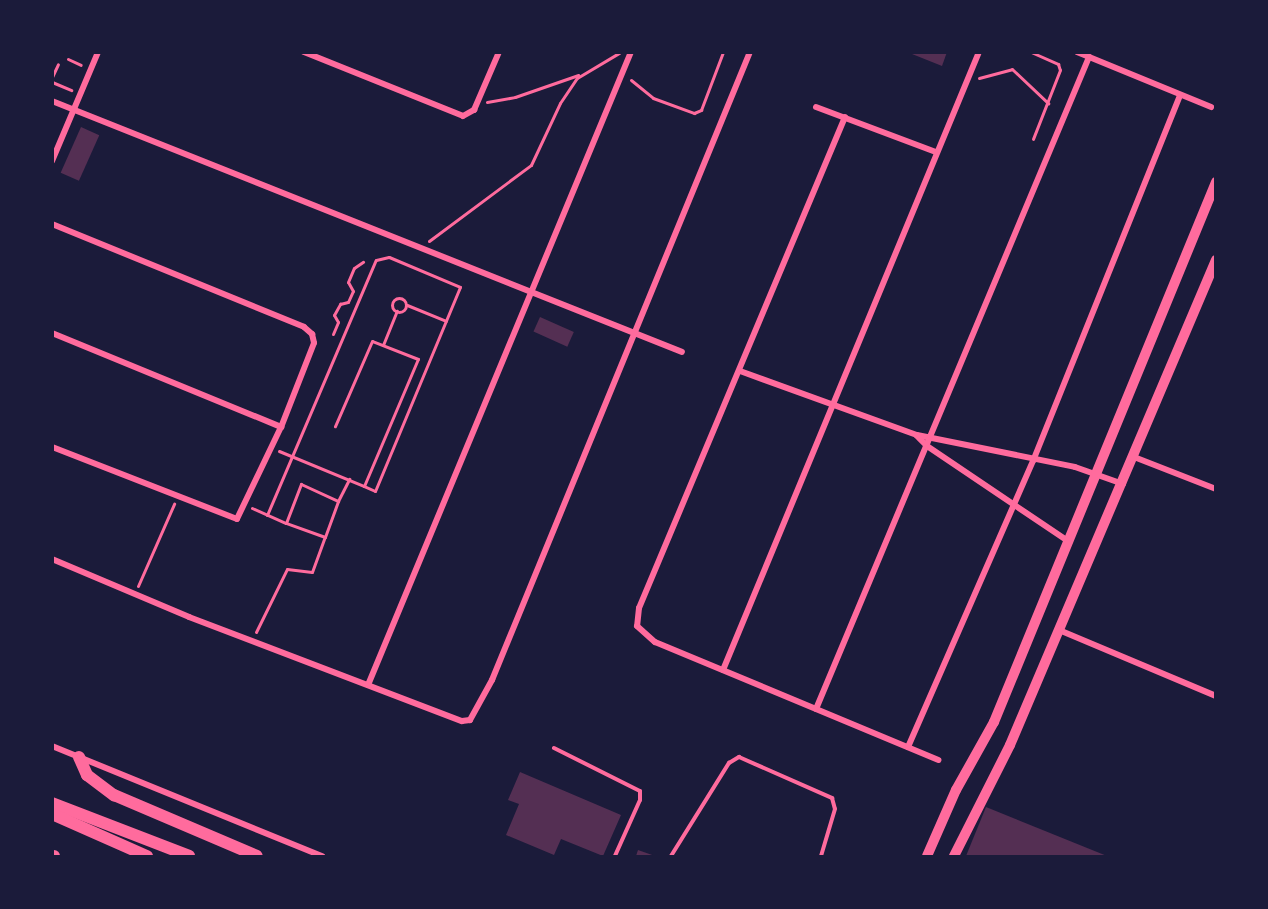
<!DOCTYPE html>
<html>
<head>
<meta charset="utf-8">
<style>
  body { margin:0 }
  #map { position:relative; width:1268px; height:909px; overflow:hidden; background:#1b1b3a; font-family:"PT Sans",sans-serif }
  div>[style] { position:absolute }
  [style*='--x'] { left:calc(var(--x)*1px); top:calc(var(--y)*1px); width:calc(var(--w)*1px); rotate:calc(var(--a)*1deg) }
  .building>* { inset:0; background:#542f53; transform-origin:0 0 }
  .path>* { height:3px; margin:-1.5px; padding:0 1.5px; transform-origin:1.5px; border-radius:1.5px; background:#ff6b9d }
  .path>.ring { margin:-1.5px; padding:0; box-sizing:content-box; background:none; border:3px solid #ff6b9d; border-radius:50% }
  .service>* { height:4px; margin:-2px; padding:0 2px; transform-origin:2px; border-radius:2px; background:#ff6b9d }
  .minor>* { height:6px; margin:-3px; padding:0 3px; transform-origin:3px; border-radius:3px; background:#ff6b9d }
  .tertiary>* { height:10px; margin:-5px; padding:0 5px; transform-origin:5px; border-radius:5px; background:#ff6b9d }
  .primary>* { height:12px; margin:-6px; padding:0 6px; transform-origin:6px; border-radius:6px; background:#ff6b9d }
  span { translate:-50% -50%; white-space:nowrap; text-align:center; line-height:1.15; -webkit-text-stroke:6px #1b1b3a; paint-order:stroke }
  .frame { position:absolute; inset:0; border:54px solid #1b1b3a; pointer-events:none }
</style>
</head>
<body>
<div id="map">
  <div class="building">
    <div style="clip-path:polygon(907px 52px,947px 52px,942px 66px)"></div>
    <div style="left:81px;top:127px;width:20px;height:50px;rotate:24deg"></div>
    <div style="left:540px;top:317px;width:37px;height:16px;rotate:24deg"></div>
    <div style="clip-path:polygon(520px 772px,621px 815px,603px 856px,561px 839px,554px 855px,506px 835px,519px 804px,508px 800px)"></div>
    <div style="clip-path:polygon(986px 807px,1107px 856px,966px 856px)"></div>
    <div style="clip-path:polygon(638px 850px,655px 856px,636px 856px)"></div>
  </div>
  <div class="path">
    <div style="--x:1031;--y:52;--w:30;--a:24"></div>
    <div style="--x:1058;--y:64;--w:6;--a:72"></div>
    <div style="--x:1060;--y:70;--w:74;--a:111.4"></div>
    <div style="--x:68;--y:59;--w:14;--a:25"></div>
    <div style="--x:52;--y:77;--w:14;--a:-65"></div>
    <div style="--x:979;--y:78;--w:34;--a:-15"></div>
    <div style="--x:1012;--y:69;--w:50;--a:43.4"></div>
    <div style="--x:631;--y:80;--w:28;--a:39"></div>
    <div style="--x:653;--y:98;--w:44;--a:20.1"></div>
    <div style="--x:694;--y:113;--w:8;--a:-23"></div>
    <div style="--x:701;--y:110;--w:62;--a:-69.2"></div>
    <div style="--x:52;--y:82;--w:21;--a:23"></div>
    <div style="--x:487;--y:102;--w:28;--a:-10"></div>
    <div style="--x:515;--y:97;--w:67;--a:-19.2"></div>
    <div style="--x:429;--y:241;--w:127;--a:-36.7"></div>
    <div style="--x:531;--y:165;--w:68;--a:-64.9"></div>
    <div style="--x:560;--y:103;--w:30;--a:-56"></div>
    <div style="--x:577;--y:78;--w:49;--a:-30.8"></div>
    <div class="ring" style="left:392px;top:298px;width:11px;height:11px"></div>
    <div style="--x:407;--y:305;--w:42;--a:22.3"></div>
    <div style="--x:333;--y:334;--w:13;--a:-67"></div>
    <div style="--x:338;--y:322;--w:8;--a:-120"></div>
    <div style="--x:334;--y:315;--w:13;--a:-61"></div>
    <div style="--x:340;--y:304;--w:8;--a:-14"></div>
    <div style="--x:348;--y:302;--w:12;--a:-66"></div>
    <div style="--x:353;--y:291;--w:10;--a:-119"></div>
    <div style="--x:348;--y:282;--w:15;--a:-67"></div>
    <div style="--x:354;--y:268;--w:11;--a:-34"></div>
    <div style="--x:383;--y:345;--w:37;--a:-68"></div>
    <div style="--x:279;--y:451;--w:92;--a:22.4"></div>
    <div style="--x:364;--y:486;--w:138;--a:-67"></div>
    <div style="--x:418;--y:359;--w:49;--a:-158.6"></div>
    <div style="--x:372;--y:341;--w:93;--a:113.5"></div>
    <div style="--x:252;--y:508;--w:37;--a:24"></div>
    <div style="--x:286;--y:523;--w:42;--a:-69"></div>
    <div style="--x:301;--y:484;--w:41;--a:24.7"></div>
    <div style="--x:338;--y:501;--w:25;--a:-63"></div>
    <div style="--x:267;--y:515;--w:277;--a:-66.9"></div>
    <div style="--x:376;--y:260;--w:13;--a:-13"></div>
    <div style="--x:389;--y:257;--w:77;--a:22.9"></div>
    <div style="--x:460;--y:287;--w:221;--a:112.6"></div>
    <div style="--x:375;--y:491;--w:12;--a:-156"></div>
    <div style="--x:325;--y:537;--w:38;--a:-70"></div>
    <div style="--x:138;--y:586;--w:90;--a:-66.3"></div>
    <div style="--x:256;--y:632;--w:70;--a:-63.8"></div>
    <div style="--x:287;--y:569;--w:25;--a:7"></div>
    <div style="--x:312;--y:572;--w:37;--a:-70"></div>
    <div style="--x:325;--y:537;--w:41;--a:-160.3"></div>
  </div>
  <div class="service">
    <div style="--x:554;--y:748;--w:96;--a:26.6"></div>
    <div style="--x:640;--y:791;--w:9;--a:90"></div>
    <div style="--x:640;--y:800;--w:61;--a:114.1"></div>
    <div style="--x:671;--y:856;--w:110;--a:-58.1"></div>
    <div style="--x:729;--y:763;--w:12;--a:-31"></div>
    <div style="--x:739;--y:757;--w:102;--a:23.8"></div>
    <div style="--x:832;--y:798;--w:11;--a:75"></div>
    <div style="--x:835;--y:809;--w:49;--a:106.6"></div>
  </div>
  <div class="minor">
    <div style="--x:304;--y:52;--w:171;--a:21.9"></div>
    <div style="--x:463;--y:116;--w:13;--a:-29"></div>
    <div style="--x:474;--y:110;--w:63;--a:-66.7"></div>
    <div style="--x:1077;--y:52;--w:145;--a:22.3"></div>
    <div style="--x:52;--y:101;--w:678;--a:21.72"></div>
    <div style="--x:816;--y:107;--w:128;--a:20.6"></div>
    <div style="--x:845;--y:117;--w:532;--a:112.76"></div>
    <div style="--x:639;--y:608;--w:18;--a:96"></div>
    <div style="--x:637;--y:626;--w:24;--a:42"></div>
    <div style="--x:655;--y:642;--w:307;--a:22.6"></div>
    <div style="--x:52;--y:161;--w:118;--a:-67.1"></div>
    <div style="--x:52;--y:224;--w:272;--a:22.2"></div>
    <div style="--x:304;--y:327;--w:11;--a:41"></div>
    <div style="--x:312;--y:334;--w:9;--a:77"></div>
    <div style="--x:314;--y:343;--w:90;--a:111.4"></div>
    <div style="--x:281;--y:427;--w:102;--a:115.6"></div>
    <div style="--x:237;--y:519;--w:199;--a:-158.7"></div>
    <div style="--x:52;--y:333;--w:248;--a:22.3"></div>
    <div style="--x:740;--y:371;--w:188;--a:19.9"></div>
    <div style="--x:917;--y:435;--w:161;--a:11.4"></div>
    <div style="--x:1075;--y:467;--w:51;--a:19.5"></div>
    <div style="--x:917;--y:436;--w:14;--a:45"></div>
    <div style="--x:927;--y:446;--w:170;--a:34"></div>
    <div style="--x:1134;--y:457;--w:88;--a:21.3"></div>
    <div style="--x:52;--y:559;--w:149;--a:22.9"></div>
    <div style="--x:189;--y:617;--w:292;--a:20.9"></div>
    <div style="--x:462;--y:721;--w:8;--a:-7"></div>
    <div style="--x:470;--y:720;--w:46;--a:-61.2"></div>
    <div style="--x:492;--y:680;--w:679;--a:-67.67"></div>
    <div style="--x:1059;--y:630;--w:170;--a:22.8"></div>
    <div style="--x:723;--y:670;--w:669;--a:-67.5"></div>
    <div style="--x:368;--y:685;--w:685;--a:-67.44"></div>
    <div style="--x:816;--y:709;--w:707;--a:-67.28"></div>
    <div style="--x:52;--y:746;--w:292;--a:22.2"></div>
    <div style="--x:908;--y:747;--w:312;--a:-66.4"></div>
    <div style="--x:1033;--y:461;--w:392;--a:-68.1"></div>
  </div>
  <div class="tertiary">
    <div style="--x:927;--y:856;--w:72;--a:-66.3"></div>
    <div style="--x:956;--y:790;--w:78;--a:-60.8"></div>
    <div style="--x:994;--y:722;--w:584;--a:-67.65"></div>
    <div style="--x:954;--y:856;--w:124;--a:-63.2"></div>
    <div style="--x:1010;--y:745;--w:527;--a:-66.99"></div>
  </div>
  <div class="primary">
    <div style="--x:79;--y:757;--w:20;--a:66"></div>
    <div style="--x:87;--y:775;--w:34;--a:37"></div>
    <div style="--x:114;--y:795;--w:155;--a:23.1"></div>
    <div style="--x:52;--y:803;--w:147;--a:21.1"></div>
    <div style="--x:52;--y:814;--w:104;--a:23.9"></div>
    <div style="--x:52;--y:856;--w:2;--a:0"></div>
  </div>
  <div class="frame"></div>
</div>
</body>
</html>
